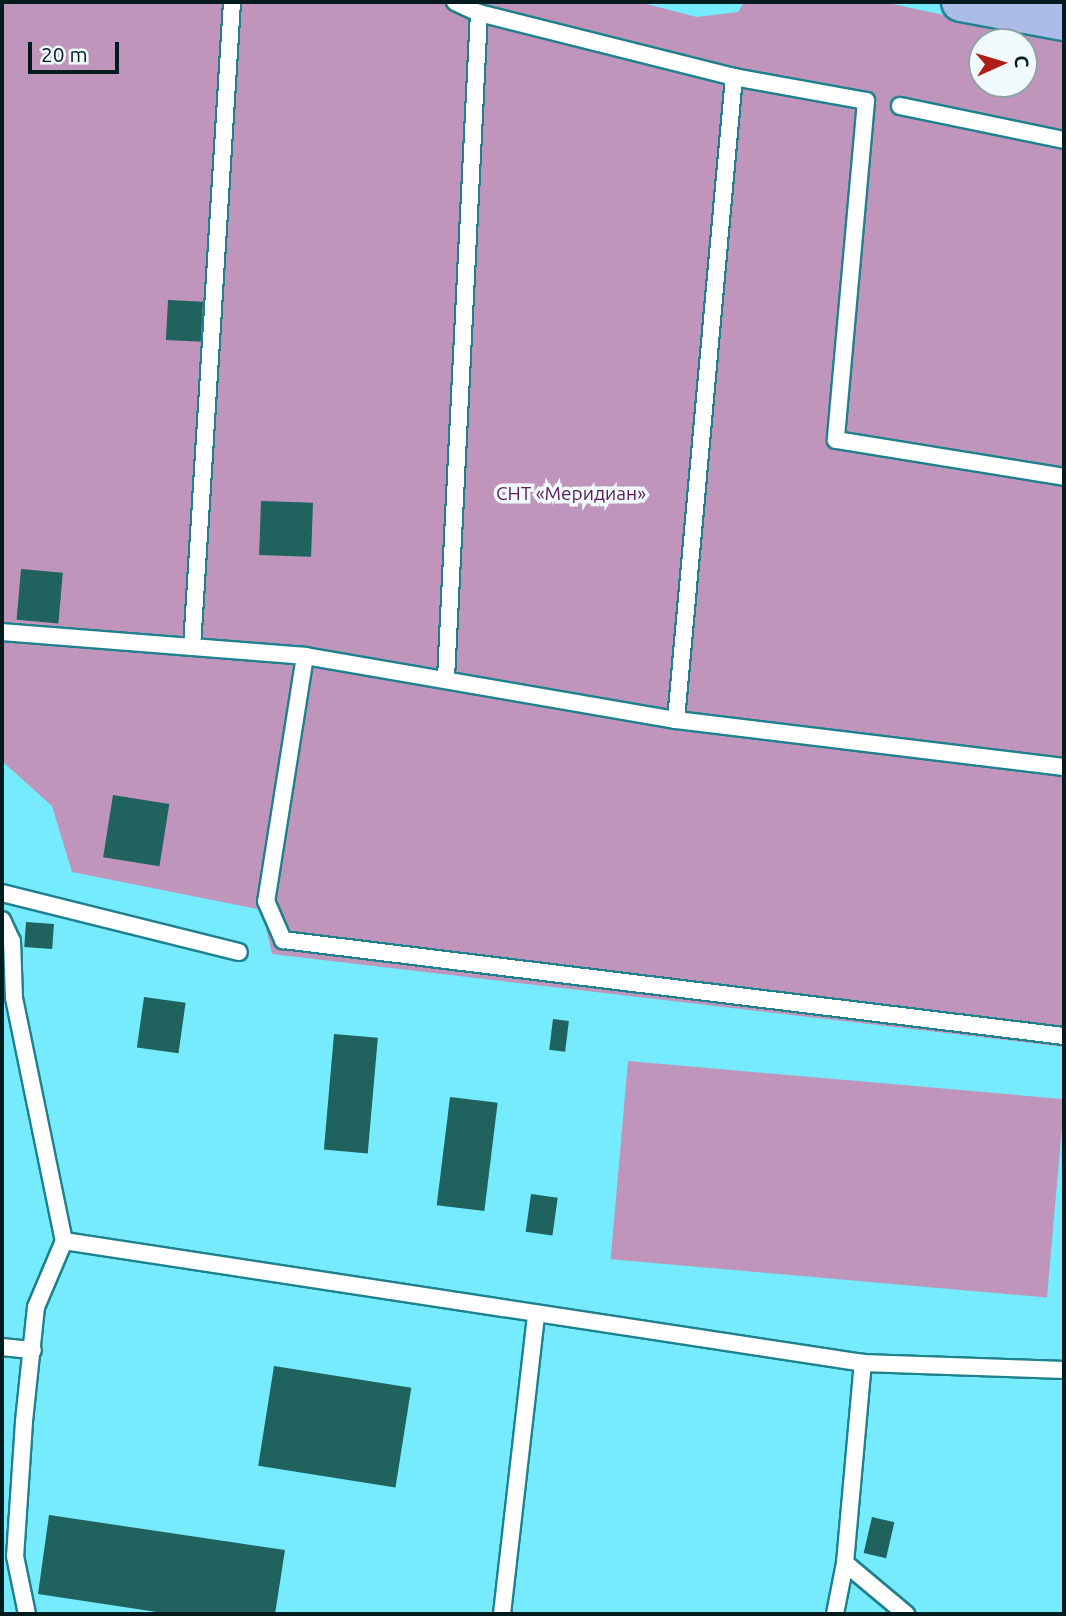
<!DOCTYPE html>
<html>
<head>
<meta charset="utf-8">
<style>
  body { margin:0 }
  #map { position:relative; width:1066px; height:1616px; overflow:hidden; background:#75ebfd; font-family:Ubuntu,sans-serif }
  div>[style] { position:absolute }
  [style*='--x'] { left:calc(var(--x)*1px); top:calc(var(--y)*1px); width:calc(var(--w)*1px); rotate:calc(var(--a)*1deg) }
  .green>* { inset:0; background:#bf95bc; transform-origin:0 0 }
  .building>* { inset:0; background:#20625d; transform-origin:0 0 }
  .roads { filter:drop-shadow(2px 0 #1f818e) drop-shadow(-2px 0 #1f818e) drop-shadow(0 2px #1f818e) drop-shadow(0 -2px #1f818e) }
  .service>* { height:16px; margin:-8px; padding:0 8px; transform-origin:8px; border-radius:8px; background:#fff }
  .primary>* { height:38px; margin:-19px; padding:0 19px; transform-origin:19px; border-radius:19px; background:#acbce8 }
  span { translate:-50% -50%; white-space:nowrap; text-align:center; line-height:1.15; -webkit-text-stroke:7px #f0fafc; paint-order:stroke }
  .park-label { font-size:19px; color:#5b1a5a }
  .frame { position:absolute; inset:0; border:4px solid #021b1f; pointer-events:none }
  .north { position:absolute; left:968px; top:28px; width:70px; height:70px; box-sizing:border-box; background:#f0fafc; border:2px solid #91a1a4; border-radius:50%; rotate:86deg; font-size:19px; font-weight:700; line-height:28px; text-align:center; color:#021b1f }
  .north::after { content:''; display:block; margin:auto; width:24px; height:32px; background:#ad1c17; clip-path:polygon(50% 0,100% 100%,50% 72%,0 100%) }
  .scale { position:absolute; left:28px; top:42px; width:91px; height:32px; box-sizing:border-box; border:4px solid #021b1f; border-top:0; padding-left:9px; font-size:21px; line-height:24px; white-space:nowrap; color:#021b1f; -webkit-text-stroke:5px #f0fafc; paint-order:stroke }
</style>
</head>
<body>
<div id="map">
  <div class="green">
    <div style="clip-path:polygon(evenodd,2px 2px,638px 2px,697px 17px,738px 12px,744px 2px,883px 2px,1064px 41px,1064px 1047px,272px 954px,262px 910px,72px 872px,52px 806px,2px 761px,2px 2px,982px 42px,1024px 42px,1024px 84px,982px 84px,982px 42px)"></div>
    <div style="left:628px;top:1061px;width:438px;height:199px;rotate:5deg"></div>
  </div>
  <div class="building">
    <div style="left:168px;top:300px;width:35px;height:40px;rotate:3deg"></div>
    <div style="left:261px;top:501px;width:52px;height:54px;rotate:2deg"></div>
    <div style="left:21px;top:569px;width:42px;height:51px;rotate:5deg"></div>
    <div style="left:113px;top:795px;width:57px;height:63px;rotate:9deg"></div>
    <div style="left:26px;top:922px;width:28px;height:25px;rotate:4deg"></div>
    <div style="left:144px;top:997px;width:42px;height:51px;rotate:8deg"></div>
    <div style="left:553px;top:1019px;width:16px;height:31px;rotate:7deg"></div>
    <div style="left:334px;top:1034px;width:44px;height:116px;rotate:5deg"></div>
    <div style="left:450px;top:1097px;width:48px;height:109px;rotate:7deg"></div>
    <div style="left:531px;top:1194px;width:27px;height:38px;rotate:8deg"></div>
    <div style="left:274px;top:1366px;width:139px;height:101px;rotate:9deg"></div>
    <div style="clip-path:polygon(49px 1515px,285px 1550px,275px 1614px,170px 1614px,38px 1594px)"></div>
    <div style="left:872px;top:1517px;width:23px;height:37px;rotate:13deg"></div>
  </div>
  <div class="roads">
    <div class="service">
      <div style="--x:455;--y:2;--w:26;--a:25"></div>
      <div style="--x:479;--y:13;--w:263;--a:14.1"></div>
      <div style="--x:734;--y:77;--w:134;--a:10.3"></div>
      <div style="--x:866;--y:101;--w:340;--a:95.1"></div>
      <div style="--x:836;--y:440;--w:231;--a:9.2"></div>
      <div style="--x:900;--y:106;--w:167;--a:11.7"></div>
      <div style="--x:2;--y:632;--w:304;--a:4.5"></div>
      <div style="--x:305;--y:656;--w:376;--a:9.8"></div>
      <div style="--x:676;--y:720;--w:391;--a:6.9"></div>
      <div style="--x:192;--y:647;--w:646;--a:-86.45"></div>
      <div style="--x:305;--y:656;--w:248;--a:99"></div>
      <div style="--x:266;--y:901;--w:43;--a:66.4"></div>
      <div style="--x:283;--y:940;--w:787;--a:7.01"></div>
      <div style="--x:446;--y:678;--w:666;--a:-87.16"></div>
      <div style="--x:676;--y:720;--w:646;--a:-84.85"></div>
      <div style="--x:2;--y:893;--w:244;--a:14"></div>
      <div style="--x:2;--y:920;--w:23;--a:65"></div>
      <div style="--x:12;--y:941;--w:57;--a:88"></div>
      <div style="--x:14;--y:998;--w:248;--a:78.4"></div>
      <div style="--x:64;--y:1241;--w:72;--a:113"></div>
      <div style="--x:36;--y:1307;--w:116;--a:96"></div>
      <div style="--x:24;--y:1422;--w:134;--a:93.8"></div>
      <div style="--x:15;--y:1556;--w:59;--a:78.3"></div>
      <div style="--x:64;--y:1241;--w:808;--a:8.68"></div>
      <div style="--x:863;--y:1363;--w:201;--a:2"></div>
      <div style="--x:2;--y:1347;--w:31;--a:6"></div>
      <div style="--x:845;--y:1563;--w:80;--a:39.9"></div>
      <div style="--x:502;--y:1614;--w:300;--a:-83.5"></div>
      <div style="--x:835;--y:1614;--w:52;--a:-78.9"></div>
      <div style="--x:845;--y:1563;--w:201;--a:-84.9"></div>
    </div>
    <div class="primary">
      <div style="--x:961;--y:2;--w:105;--a:10.5"></div>
    </div>
  </div>
  <div class="park-label">
    <span style="left:571px;top:494px">СНТ «Меридиан»</span>
  </div>
  <div class="frame"></div>
  <div class="north">С</div>
  <div class="scale">20 m</div>
</div>
</body>
</html>
